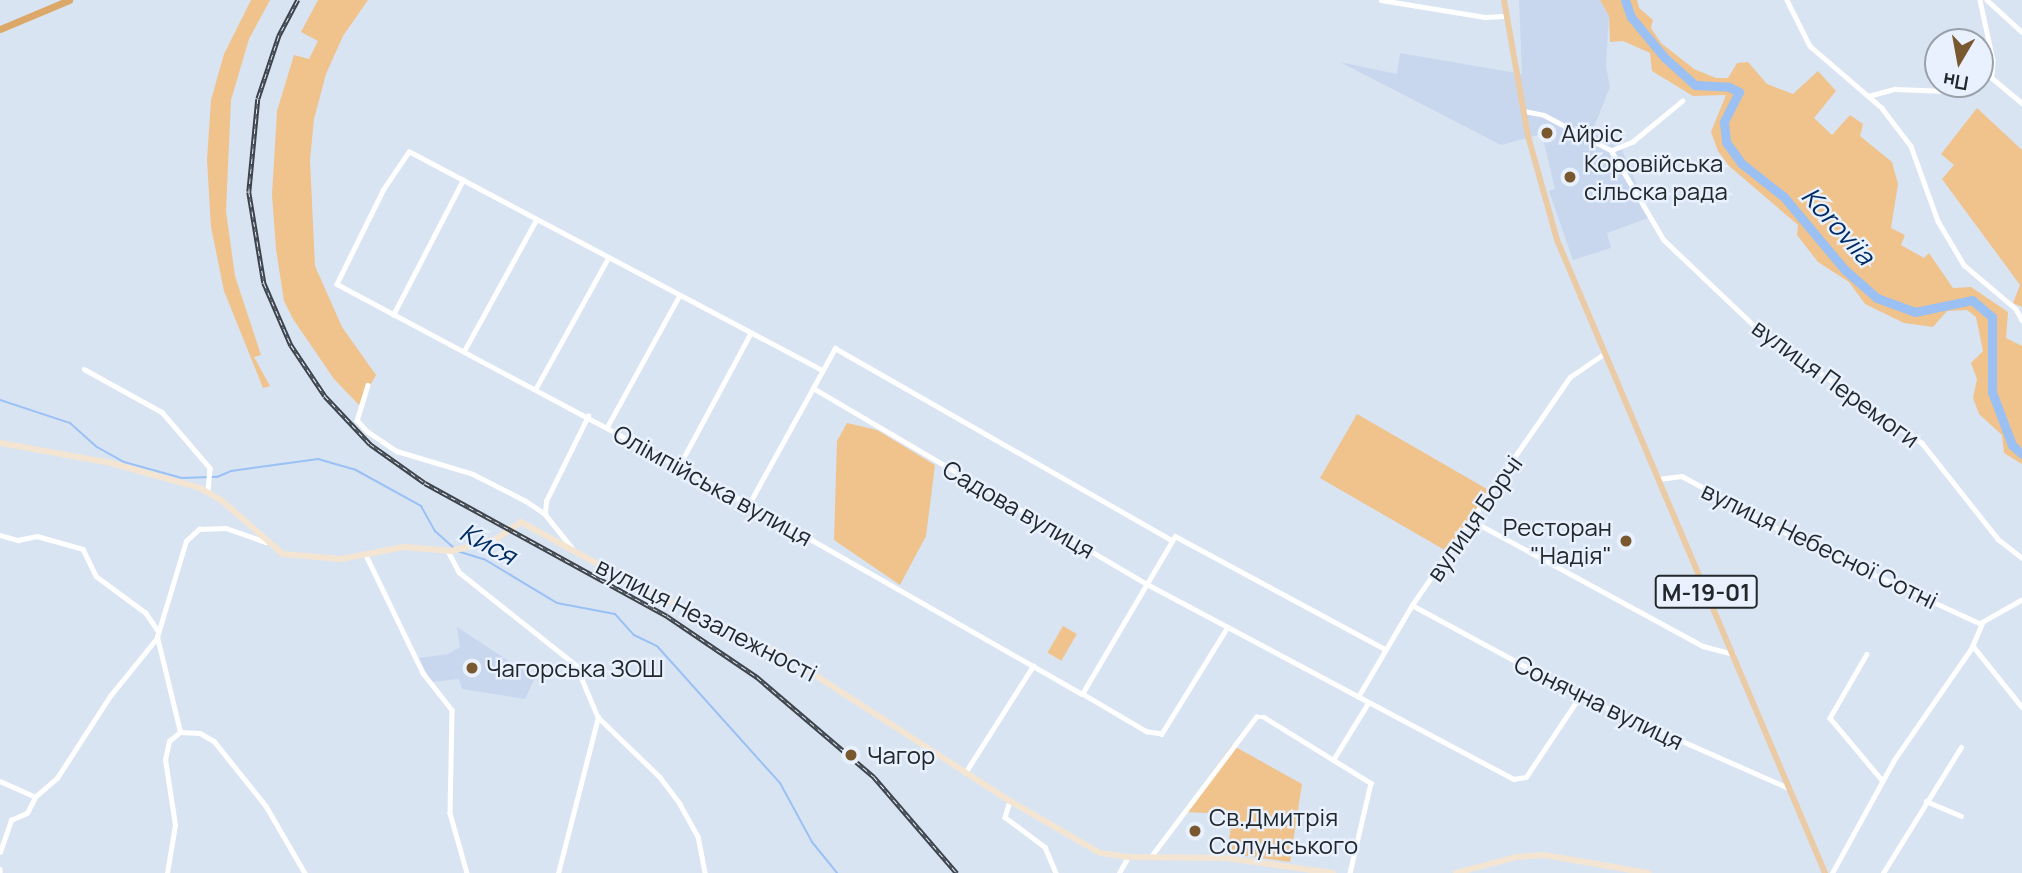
<!DOCTYPE html>
<html>
<head>
<meta charset="utf-8">
<style>
  body { margin:0 }
  #map { position:relative; width:2022px; height:873px; overflow:hidden; background:#d9e4f3; font-family:Manrope,sans-serif }
  div>[style] { position:absolute }
  [style*='--x'] { left:calc(var(--x)*1px); top:calc(var(--y)*1px); width:calc(var(--w)*1px); rotate:calc(var(--a)*1deg) }
  .built>* { inset:0; background:#c8d7ed }
  .green>* { inset:0; background:#f0c28c; transform-origin:0 0 }
  .stream>* { height:2px; margin:-1px; padding:0 1px; transform-origin:1px; border-radius:1px; background:#9ac0f4 }
  .river>* { height:9px; margin:-4.5px; padding:0 4.5px; transform-origin:4.5px; border-radius:4.5px; background:#9ac0f4 }
  .street>* { height:4.5px; margin:-2.25px; padding:0 2.25px; transform-origin:2.25px; border-radius:2.25px; background:#fff }
  .secondary>* { height:6px; margin:-3px; padding:0 3px; transform-origin:3px; border-radius:3px; background:#f4e5d2 }
  .primary>* { height:6px; margin:-3px; padding:0 3px; transform-origin:3px; border-radius:3px; background:#eacba6 }
  .highway>* { height:7px; margin:-3.5px; padding:0 3.5px; transform-origin:3.5px; border-radius:3.5px; background:#dca86a }
  .rail>* { height:4.5px; margin-top:-2.25px; transform-origin:0; background:repeating-linear-gradient(90deg,#e8f1fd 0 5px,#3d434a 0 10px); box-sizing:border-box; border-block:2px solid #3d434a }
  .dots>* { width:19px; height:19px; translate:-50% -50%; box-sizing:border-box; border:4px solid #e8f1fd; border-radius:50% }
  span { translate:-50% -50%; white-space:nowrap; text-align:center; line-height:1.15; -webkit-text-stroke:5px #e8f1fd; paint-order:stroke }
  .shield-label span { padding:2px 5px; background:#e8f1fd; border:2px solid; border-radius:5px; -webkit-text-stroke-width:0 }
  .shield-label { font-size:23px; color:#23282d; font-weight:700 }
  .poi-label { font-size:24px; color:#23282d }
  .left { translate:0 -50%; text-align:left }
  .right { translate:-100% -50%; text-align:right }
  .street-label { font-size:24px; color:#23282d }
  .water-label { font-size:26px; color:#002b64; font-style:italic }
  .north { position:absolute; left:1924px; top:28px; width:70px; height:70px; box-sizing:border-box; background:#e8f1fd; border:2px solid #99a1aa; border-radius:50%; rotate:190deg; font-size:19px; font-weight:700; line-height:28px; text-align:center; color:#23282d }
  .north::after { content:''; display:block; margin:auto; width:24px; height:32px; background:#79582f; clip-path:polygon(50% 0,100% 100%,50% 72%,0 100%) }
</style>
</head>
<body>
<div id="map">
  <div class="built">
    <div style="clip-path:polygon(1519px 0,1600px 0,1609px 16px,1606px 66px,1610px 87px,1592px 132px,1622px 150px,1651px 217px,1607px 233px,1611px 248px,1573px 260px,1549px 191px,1555px 189px,1542px 134px,1501px 145px,1340px 62px,1397px 74px,1400px 53px,1522px 74px)"></div>
    <div style="clip-path:polygon(457px 627px,535px 678px,525px 699px,462px 689px,459px 679px,431px 682px,419px 658px,448px 654px,460px 647px)"></div>
  </div>
  <div class="green">
    <div style="clip-path:polygon(251px 0,270px 0,249px 39px,231px 100px,226px 211px,235px 276px,261px 355px,254px 357px,270px 386px,263px 388px,224px 291px,211px 227px,207px 160px,211px 100px,224px 54px)"></div>
    <div style="clip-path:polygon(318px 0,368px 0,343px 36px,326px 74px,314px 119px,310px 160px,315px 266px,342px 327px,376px 375px,359px 405px,334px 379px,293px 319px,284px 301px,276px 249px,272px 195px,277px 111px,294px 55px,309px 59px,318px 41px,301px 32px)"></div>
    <div style="clip-path:polygon(1600px 0,1637px 0,1639px 8px,1653px 20px,1651px 28px,1661px 43px,1694px 69px,1716px 78px,1728px 78px,1737px 63px,1748px 62px,1767px 84px,1793px 94px,1818px 71px,1836px 91px,1814px 118px,1832px 135px,1850px 115px,1863px 124px,1860px 136px,1892px 162px,1898px 184px,1891px 228px,1905px 235px,1901px 245px,1924px 258px,1929px 253px,1953px 288px,1971px 287px,2008px 312px,2006px 338px,2022px 346px,2022px 464px,2004px 453px,2002px 435px,1979px 414px,1973px 398px,1977px 379px,1971px 363px,1983px 351px,1976px 317px,1967px 310px,1947px 311px,1933px 327px,1904px 323px,1865px 304px,1849px 282px,1818px 262px,1797px 235px,1798px 225px,1729px 166px,1718px 151px,1711px 132px,1726px 95px,1693px 96px,1652px 71px,1650px 53px,1623px 41px,1610px 42px,1609px 16px)"></div>
    <div style="clip-path:polygon(1977px 108px,2022px 150px,2022px 307px,2013px 303px,2020px 285px,1942px 179px,1954px 165px,1941px 154px)"></div>
    <div style="left:1357px;top:414px;width:152px;height:74px;rotate:30deg"></div>
    <div style="clip-path:polygon(847px 423px,877px 430px,935px 465px,926px 536px,900px 585px,834px 540px,837px 441px)"></div>
    <div style="left:1063px;top:626px;width:16px;height:31px;rotate:30deg"></div>
    <div style="clip-path:polygon(1232px 745px,1302px 784px,1290px 862px,1227px 853px,1233px 814px,1183px 812px)"></div>
  </div>
  <div class="stream">
    <div style="--x:0;--y:400;--w:74;--a:18.2"></div>
    <div style="--x:70;--y:423;--w:36;--a:42"></div>
    <div style="--x:97;--y:447;--w:31;--a:29"></div>
    <div style="--x:124;--y:462;--w:60;--a:15.4"></div>
    <div style="--x:182;--y:478;--w:35;--a:-2"></div>
    <div style="--x:217;--y:477;--w:15;--a:-23"></div>
    <div style="--x:231;--y:471;--w:88;--a:-7.9"></div>
    <div style="--x:318;--y:459;--w:37;--a:16"></div>
    <div style="--x:354;--y:469;--w:77;--a:28.9"></div>
    <div style="--x:421;--y:506;--w:29;--a:61"></div>
    <div style="--x:435;--y:531;--w:24;--a:42"></div>
    <div style="--x:457;--y:551;--w:28;--a:17"></div>
    <div style="--x:484;--y:559;--w:85;--a:31.1"></div>
    <div style="--x:557;--y:603;--w:59;--a:10.7"></div>
    <div style="--x:615;--y:614;--w:28;--a:48"></div>
    <div style="--x:634;--y:635;--w:25;--a:26"></div>
    <div style="--x:657;--y:646;--w:184;--a:48.1"></div>
    <div style="--x:780;--y:783;--w:67;--a:61.5"></div>
    <div style="--x:812;--y:842;--w:40;--a:51"></div>
  </div>
  <div class="river">
    <div style="--x:1625;--y:0;--w:18;--a:71"></div>
    <div style="--x:1631;--y:17;--w:53;--a:50.3"></div>
    <div style="--x:1665;--y:58;--w:40;--a:42"></div>
    <div style="--x:1695;--y:85;--w:34;--a:3"></div>
    <div style="--x:1729;--y:87;--w:11;--a:27"></div>
    <div style="--x:1739;--y:92;--w:34;--a:117"></div>
    <div style="--x:1724;--y:122;--w:20;--a:84"></div>
    <div style="--x:1726;--y:142;--w:26;--a:54"></div>
    <div style="--x:1741;--y:163;--w:55;--a:38.3"></div>
    <div style="--x:1784;--y:197;--w:94;--a:50.2"></div>
    <div style="--x:1844;--y:269;--w:44;--a:41.3"></div>
    <div style="--x:1877;--y:298;--w:40;--a:20.2"></div>
    <div style="--x:1915;--y:312;--w:58;--a:-11.9"></div>
    <div style="--x:1972;--y:300;--w:26;--a:40"></div>
    <div style="--x:1992;--y:317;--w:75;--a:90"></div>
    <div style="--x:1992;--y:392;--w:57;--a:69.3"></div>
    <div style="--x:2012;--y:445;--w:13;--a:42"></div>
  </div>
  <div class="street">
    <div style="--x:1381;--y:0;--w:105;--a:9.3"></div>
    <div style="--x:1485;--y:17;--w:22;--a:-3"></div>
    <div style="--x:1787;--y:0;--w:51;--a:63.4"></div>
    <div style="--x:1810;--y:46;--w:95;--a:40.7"></div>
    <div style="--x:1882;--y:108;--w:48;--a:52.7"></div>
    <div style="--x:1911;--y:146;--w:80;--a:70.2"></div>
    <div style="--x:1938;--y:221;--w:51;--a:59.4"></div>
    <div style="--x:1964;--y:265;--w:68;--a:40.2"></div>
    <div style="--x:2016;--y:309;--w:13;--a:61"></div>
    <div style="--x:1980;--y:0;--w:61;--a:77.8"></div>
    <div style="--x:1993;--y:60;--w:15;--a:94"></div>
    <div style="--x:1987;--y:0;--w:47;--a:42.4"></div>
    <div style="--x:1980;--y:68;--w:55;--a:39.8"></div>
    <div style="--x:1868;--y:96;--w:28;--a:-15"></div>
    <div style="--x:1895;--y:89;--w:51;--a:2.2"></div>
    <div style="--x:1946;--y:91;--w:13;--a:-32"></div>
    <div style="--x:1524;--y:111;--w:20;--a:11"></div>
    <div style="--x:1544;--y:115;--w:76;--a:27.6"></div>
    <div style="--x:1611;--y:150;--w:104;--a:59.5"></div>
    <div style="--x:1664;--y:240;--w:135;--a:43.5"></div>
    <div style="--x:1762;--y:333;--w:194;--a:34.5"></div>
    <div style="--x:1922;--y:443;--w:122;--a:51.6"></div>
    <div style="--x:1998;--y:539;--w:31;--a:38"></div>
    <div style="--x:1612;--y:150;--w:22;--a:-22"></div>
    <div style="--x:1632;--y:142;--w:65;--a:-39.4"></div>
    <div style="--x:393;--y:315;--w:152;--a:-62.6"></div>
    <div style="--x:464;--y:351;--w:149;--a:-61.2"></div>
    <div style="--x:84;--y:369;--w:89;--a:28.9"></div>
    <div style="--x:162;--y:412;--w:74;--a:49.4"></div>
    <div style="--x:210;--y:468;--w:24;--a:95"></div>
    <div style="--x:823;--y:371;--w:468;--a:-152.1"></div>
    <div style="--x:409;--y:152;--w:45;--a:124"></div>
    <div style="--x:384;--y:189;--w:106;--a:116.3"></div>
    <div style="--x:337;--y:284;--w:467;--a:28.1"></div>
    <div style="--x:749;--y:504;--w:383;--a:29.7"></div>
    <div style="--x:368;--y:385;--w:37;--a:107"></div>
    <div style="--x:357;--y:420;--w:15;--a:48"></div>
    <div style="--x:367;--y:431;--w:36;--a:34"></div>
    <div style="--x:397;--y:451;--w:79;--a:16.8"></div>
    <div style="--x:473;--y:474;--w:59;--a:27"></div>
    <div style="--x:526;--y:501;--w:23;--a:34"></div>
    <div style="--x:545;--y:514;--w:45;--a:51.3"></div>
    <div style="--x:536;--y:388;--w:149;--a:-61"></div>
    <div style="--x:813;--y:388;--w:387;--a:30.4"></div>
    <div style="--x:1147;--y:584;--w:415;--a:28"></div>
    <div style="--x:1513;--y:779;--w:13;--a:-9"></div>
    <div style="--x:1526;--y:777;--w:97;--a:-56.3"></div>
    <div style="--x:607;--y:427;--w:149;--a:-61.2"></div>
    <div style="--x:679;--y:466;--w:150;--a:-61.7"></div>
    <div style="--x:1658;--y:479;--w:24;--a:-7"></div>
    <div style="--x:1682;--y:476;--w:131;--a:28.7"></div>
    <div style="--x:1797;--y:539;--w:203;--a:24.8"></div>
    <div style="--x:749;--y:504;--w:178;--a:-61.1"></div>
    <div style="--x:835;--y:348;--w:386;--a:29.7"></div>
    <div style="--x:545;--y:513;--w:12;--a:-85"></div>
    <div style="--x:546;--y:501;--w:95;--a:-63.7"></div>
    <div style="--x:1471;--y:520;--w:264;--a:28.5"></div>
    <div style="--x:1703;--y:646;--w:31;--a:15"></div>
    <div style="--x:0;--y:535;--w:19;--a:16"></div>
    <div style="--x:18;--y:540;--w:19;--a:-12"></div>
    <div style="--x:37;--y:536;--w:48;--a:15.8"></div>
    <div style="--x:83;--y:549;--w:30;--a:64"></div>
    <div style="--x:96;--y:576;--w:62;--a:36.5"></div>
    <div style="--x:146;--y:613;--w:23;--a:56"></div>
    <div style="--x:448;--y:551;--w:24;--a:62"></div>
    <div style="--x:459;--y:572;--w:149;--a:38.5"></div>
    <div style="--x:576;--y:665;--w:56;--a:67.1"></div>
    <div style="--x:598;--y:717;--w:86;--a:44.1"></div>
    <div style="--x:660;--y:777;--w:34;--a:53"></div>
    <div style="--x:680;--y:804;--w:37;--a:61"></div>
    <div style="--x:698;--y:836;--w:38;--a:79"></div>
    <div style="--x:366;--y:555;--w:131;--a:64.2"></div>
    <div style="--x:423;--y:673;--w:47;--a:51.9"></div>
    <div style="--x:452;--y:710;--w:103;--a:91.1"></div>
    <div style="--x:450;--y:813;--w:62;--a:74.2"></div>
    <div style="--x:2022;--y:600;--w:45;--a:150.6"></div>
    <div style="--x:1983;--y:622;--w:26;--a:113"></div>
    <div style="--x:1973;--y:646;--w:78;--a:51.2"></div>
    <div style="--x:1412;--y:605;--w:191;--a:28.4"></div>
    <div style="--x:1580;--y:696;--w:228;--a:23.8"></div>
    <div style="--x:1228;--y:627;--w:126;--a:121.7"></div>
    <div style="--x:1162;--y:734;--w:15;--a:-172"></div>
    <div style="--x:1147;--y:732;--w:75;--a:-149.7"></div>
    <div style="--x:1082;--y:694;--w:183;--a:-59.5"></div>
    <div style="--x:1175;--y:536;--w:238;--a:28.3"></div>
    <div style="--x:1867;--y:654;--w:74;--a:120"></div>
    <div style="--x:1830;--y:718;--w:81;--a:50"></div>
    <div style="--x:1358;--y:697;--w:107;--a:-59.6"></div>
    <div style="--x:1412;--y:605;--w:277;--a:-55.3"></div>
    <div style="--x:1570;--y:377;--w:42;--a:-34.4"></div>
    <div style="--x:180;--y:732;--w:20;--a:3"></div>
    <div style="--x:200;--y:733;--w:16;--a:30"></div>
    <div style="--x:214;--y:741;--w:83;--a:51.3"></div>
    <div style="--x:266;--y:806;--w:78;--a:59.8"></div>
    <div style="--x:1333;--y:760;--w:67;--a:-58.4"></div>
    <div style="--x:965;--y:773;--w:127;--a:-57.6"></div>
    <div style="--x:0;--y:781;--w:37;--a:24"></div>
    <div style="--x:1010;--y:801;--w:17;--a:107"></div>
    <div style="--x:1005;--y:817;--w:50;--a:36.9"></div>
    <div style="--x:1045;--y:847;--w:28;--a:67"></div>
    <div style="--x:1926;--y:801;--w:38;--a:23"></div>
    <div style="--x:0;--y:852;--w:34;--a:-71"></div>
    <div style="--x:11;--y:820;--w:17;--a:-24"></div>
    <div style="--x:27;--y:813;--w:18;--a:-63"></div>
    <div style="--x:35;--y:797;--w:29;--a:-41"></div>
    <div style="--x:57;--y:778;--w:98;--a:-57.1"></div>
    <div style="--x:110;--y:696;--w:75;--a:-51"></div>
    <div style="--x:1152;--y:855;--w:173;--a:-53"></div>
    <div style="--x:1256;--y:717;--w:8;--a:0"></div>
    <div style="--x:1264;--y:717;--w:126;--a:31.7"></div>
    <div style="--x:1371;--y:783;--w:92;--a:103.1"></div>
    <div style="--x:0;--y:869;--w:4;--a:90"></div>
    <div style="--x:167;--y:873;--w:49;--a:-80.5"></div>
    <div style="--x:175;--y:825;--w:66;--a:-98.7"></div>
    <div style="--x:165;--y:760;--w:19;--a:-78"></div>
    <div style="--x:169;--y:741;--w:14;--a:-39"></div>
    <div style="--x:180;--y:732;--w:98;--a:-103.6"></div>
    <div style="--x:157;--y:637;--w:100;--a:-73.2"></div>
    <div style="--x:186;--y:541;--w:18;--a:-43"></div>
    <div style="--x:199;--y:529;--w:27;--a:-2"></div>
    <div style="--x:226;--y:528;--w:42;--a:19.3"></div>
    <div style="--x:558;--y:873;--w:161;--a:-75.6"></div>
    <div style="--x:1119;--y:873;--w:18;--a:-61"></div>
    <div style="--x:1832;--y:873;--w:129;--a:-61.2"></div>
    <div style="--x:1894;--y:760;--w:139;--a:-55.3"></div>
    <div style="--x:1883;--y:873;--w:148;--a:-58.2"></div>
  </div>
  <div class="secondary">
    <div style="--x:0;--y:443;--w:113;--a:10.2"></div>
    <div style="--x:111;--y:463;--w:92;--a:15.7"></div>
    <div style="--x:200;--y:488;--w:24;--a:30"></div>
    <div style="--x:221;--y:500;--w:82;--a:41.1"></div>
    <div style="--x:283;--y:554;--w:58;--a:4.9"></div>
    <div style="--x:341;--y:559;--w:64;--a:-10.8"></div>
    <div style="--x:404;--y:547;--w:48;--a:4.8"></div>
    <div style="--x:452;--y:551;--w:46;--a:-15.3"></div>
    <div style="--x:496;--y:539;--w:30;--a:-34"></div>
    <div style="--x:521;--y:522;--w:133;--a:28.7"></div>
    <div style="--x:638;--y:586;--w:161;--a:25.3"></div>
    <div style="--x:784;--y:655;--w:269;--a:32.9"></div>
    <div style="--x:1010;--y:801;--w:104;--a:30"></div>
    <div style="--x:1100;--y:853;--w:28;--a:8"></div>
    <div style="--x:1128;--y:857;--w:98;--a:0.6"></div>
    <div style="--x:1226;--y:858;--w:108;--a:8"></div>
    <div style="--x:1456;--y:873;--w:62;--a:-14.9"></div>
    <div style="--x:1516;--y:857;--w:28;--a:-4"></div>
    <div style="--x:1544;--y:855;--w:106;--a:9.8"></div>
  </div>
  <div class="primary">
    <div style="--x:1504;--y:0;--w:138;--a:80"></div>
    <div style="--x:1528;--y:136;--w:108;--a:74.4"></div>
    <div style="--x:1557;--y:240;--w:687;--a:67.05"></div>
  </div>
  <div class="highway">
    <div style="--x:0;--y:29;--w:75;--a:-22.8"></div>
  </div>
  <div class="rail">
    <div style="--x:298;--y:0;--w:41;--a:117.8"></div>
    <div style="--x:279;--y:36;--w:66;--a:108.4"></div>
    <div style="--x:258;--y:99;--w:93;--a:95.5"></div>
    <div style="--x:249;--y:192;--w:92;--a:80.6"></div>
    <div style="--x:264;--y:283;--w:68;--a:66.5"></div>
    <div style="--x:291;--y:345;--w:61;--a:56.3"></div>
    <div style="--x:325;--y:396;--w:66;--a:46.8"></div>
    <div style="--x:370;--y:444;--w:67;--a:35.3"></div>
    <div style="--x:425;--y:483;--w:276;--a:28.8"></div>
    <div style="--x:667;--y:616;--w:109;--a:34.1"></div>
    <div style="--x:757;--y:677;--w:154;--a:40.5"></div>
    <div style="--x:874;--y:777;--w:127;--a:49.2"></div>
  </div>
  <div class="dots">
    <div style="left:1547px;top:133px;background:#79582f"></div>
    <div style="left:1570px;top:177px;background:#79582f"></div>
    <div style="left:1626px;top:541px;background:#79582f"></div>
    <div style="left:472px;top:668px;background:#79582f"></div>
    <div style="left:851px;top:755px;background:#79582f"></div>
    <div style="left:1195px;top:831px;background:#79582f"></div>
  </div>
  <div class="shield-label">
    <span style="left:1706px;top:592px">М-19-01</span>
  </div>
  <div class="poi-label">
    <span class="left" style="left:1561px;top:133px">Айріс</span>
    <span class="left" style="left:1584px;top:177px">Коровійська<br>сільска рада</span>
    <span class="right" style="left:1612px;top:541px">Ресторан<br>"Надія"</span>
    <span class="left" style="left:486px;top:668px">Чагорська ЗОШ</span>
    <span class="left" style="left:867px;top:755px">Чагор</span>
    <span class="left" style="left:1209px;top:831px">Св.Дмитрія<br>Солунського</span>
  </div>
  <div class="street-label">
    <span style="left:1836px;top:383px;rotate:36deg">вулиця Перемоги</span>
    <span style="left:713px;top:485px;rotate:29deg">Олімпійська вулиця</span>
    <span style="left:1019px;top:509px;rotate:30deg">Садова вулиця</span>
    <span style="left:1474px;top:518px;rotate:-55deg">вулиця Борчі</span>
    <span style="left:1820px;top:545px;rotate:26deg">вулиця Небесної Сотні</span>
    <span style="left:707px;top:619px;rotate:27deg">вулиця Незалежності</span>
    <span style="left:1599px;top:702px;rotate:26deg">Сонячна вулиця</span>
  </div>
  <div class="water-label">
    <span style="left:1838px;top:226px;rotate:48deg">Koroviia</span>
    <span style="left:488px;top:544px;rotate:28deg">Кися</span>
  </div>
  <div class="north">Пн</div>
</div>
</body>
</html>
